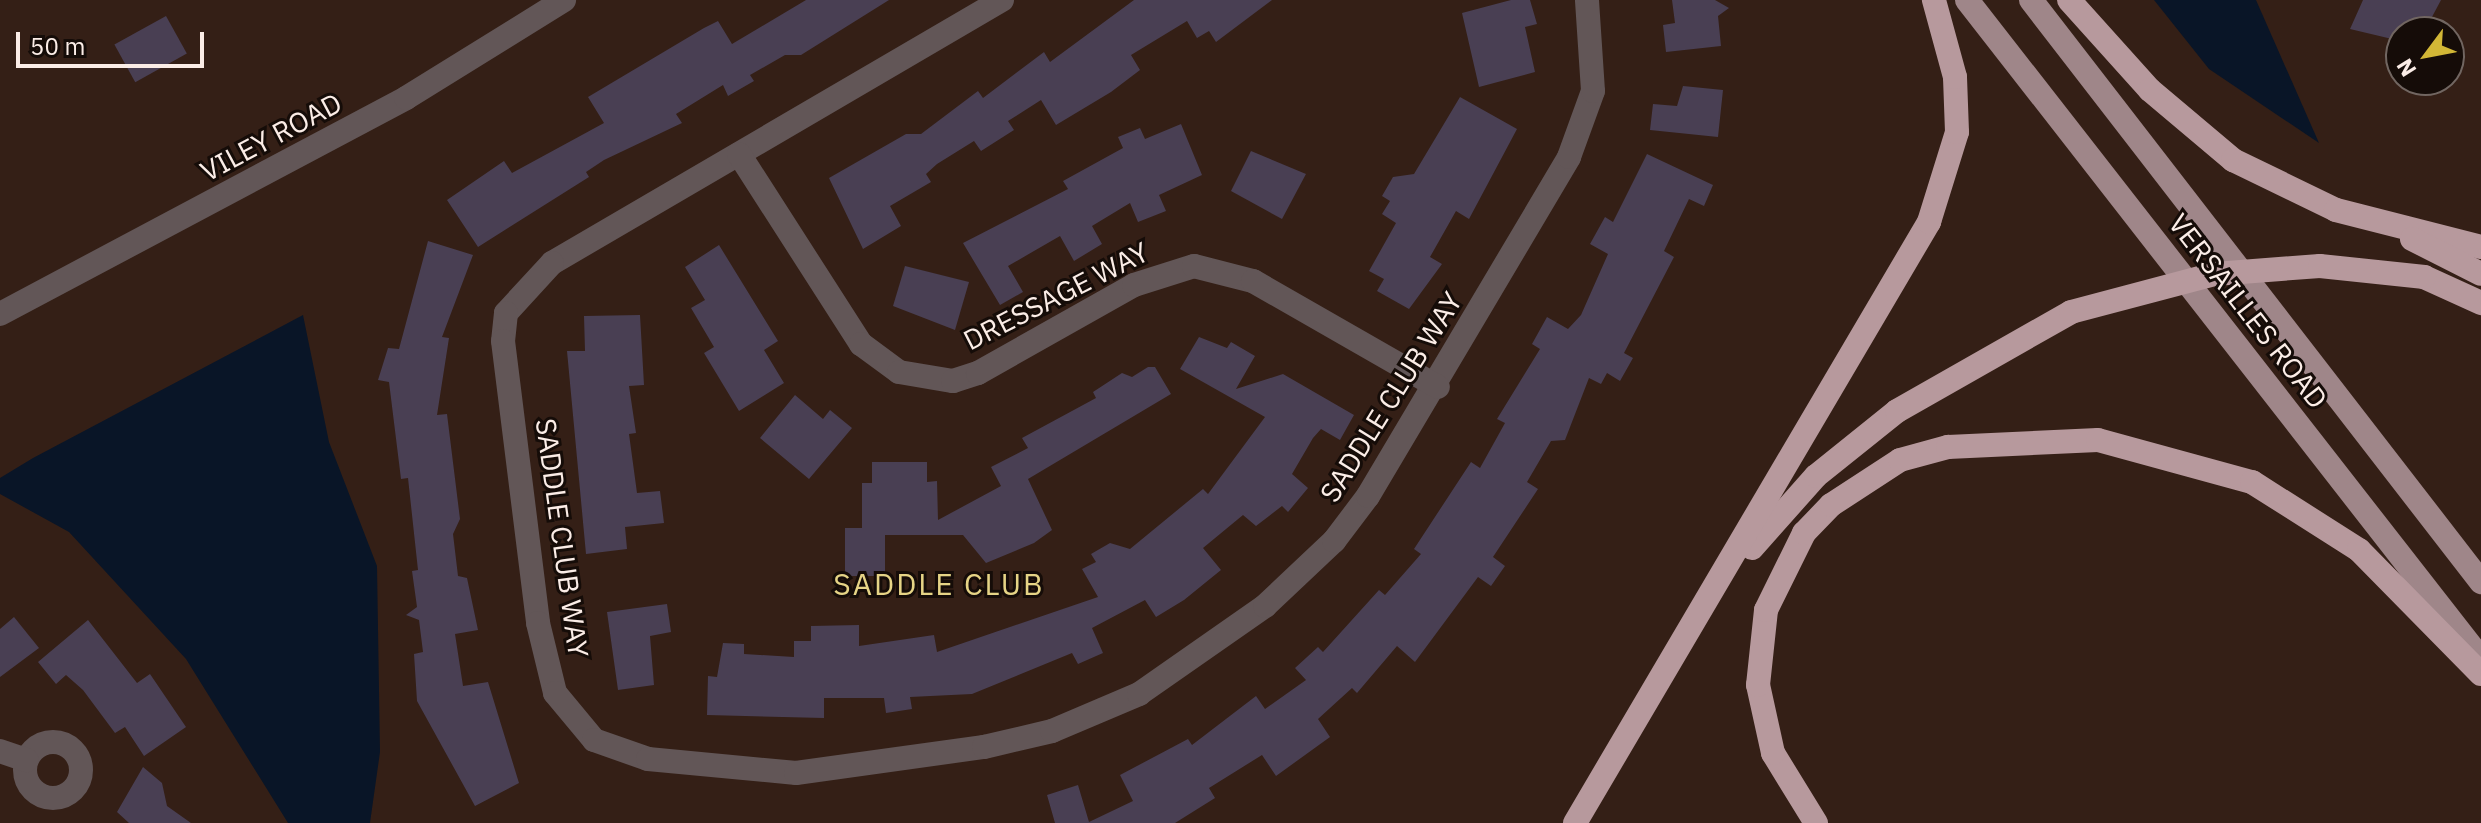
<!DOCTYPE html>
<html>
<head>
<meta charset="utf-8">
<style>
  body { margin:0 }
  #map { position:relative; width:2481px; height:823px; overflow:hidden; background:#341f16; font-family:"IBM Plex Sans",sans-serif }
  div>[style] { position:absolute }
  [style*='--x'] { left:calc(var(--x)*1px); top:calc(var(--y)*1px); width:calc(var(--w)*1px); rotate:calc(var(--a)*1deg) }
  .water>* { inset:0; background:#091527 }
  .building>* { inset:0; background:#493f53; transform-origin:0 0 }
  .minor>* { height:24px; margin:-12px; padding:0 12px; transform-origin:12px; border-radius:12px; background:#625657 }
  .minor>.ring { margin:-12px; padding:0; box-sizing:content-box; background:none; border:24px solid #625657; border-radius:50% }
  .major>* { height:24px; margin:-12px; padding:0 12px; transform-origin:12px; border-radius:12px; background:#9f8689 }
  .highway>* { height:24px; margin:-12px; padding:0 12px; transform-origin:12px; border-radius:12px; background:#b7999d }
  .highway-bridge>* { height:24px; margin:-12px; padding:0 12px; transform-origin:12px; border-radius:12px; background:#b7999d }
  span { translate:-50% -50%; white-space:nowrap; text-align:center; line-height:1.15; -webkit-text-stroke:6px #150c08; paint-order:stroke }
  .street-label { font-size:28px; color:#fbede7 }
  .neighbourhood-label { font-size:30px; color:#e6d486; letter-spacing:2px }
  .north { position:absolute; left:2385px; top:16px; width:80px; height:80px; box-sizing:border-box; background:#150c08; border:2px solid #716661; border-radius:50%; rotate:238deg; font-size:22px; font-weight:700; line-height:32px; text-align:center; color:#fbede7 }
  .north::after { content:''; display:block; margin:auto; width:28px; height:36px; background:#d2b736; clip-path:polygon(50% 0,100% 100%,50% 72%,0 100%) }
  .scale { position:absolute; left:16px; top:32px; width:188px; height:36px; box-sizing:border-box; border:4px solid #fbede7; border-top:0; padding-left:10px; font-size:24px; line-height:28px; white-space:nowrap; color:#fbede7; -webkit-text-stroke:6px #150c08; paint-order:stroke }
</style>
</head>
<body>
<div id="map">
  <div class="water">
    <div style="clip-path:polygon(2154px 0,2256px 0,2319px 143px,2209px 69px)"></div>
    <div style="clip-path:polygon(303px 315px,329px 442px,377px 566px,380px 752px,370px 823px,288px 823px,186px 659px,69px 532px,0 494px,0 478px,33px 458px)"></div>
  </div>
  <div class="building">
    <div style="clip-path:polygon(806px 0,889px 0,801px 55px,785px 55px,750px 75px,754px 81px,728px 96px,723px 85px,676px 114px,682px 123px,604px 160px,586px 172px,589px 177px,478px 247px,447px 200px,504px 161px,512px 173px,604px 123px,588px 97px,704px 28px,718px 21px,732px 44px)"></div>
    <div style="clip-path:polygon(1134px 0,1272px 0,1216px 42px,1209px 31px,1197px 38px,1187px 21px,1131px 55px,1140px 70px,1111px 92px,1056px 125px,1041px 100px,1008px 121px,1014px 130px,981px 151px,974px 141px,937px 164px,926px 174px,931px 182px,890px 206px,901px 226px,863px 249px,829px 178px,906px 134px,921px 134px,978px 91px,983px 98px,1044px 52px,1050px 62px)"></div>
    <div style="clip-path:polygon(1511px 0,1530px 0,1537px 24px,1525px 27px,1535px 72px,1479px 87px,1462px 13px)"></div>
    <div style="clip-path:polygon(1672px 0,1715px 0,1729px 8px,1718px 16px,1721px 46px,1666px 52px,1663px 25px,1675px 23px)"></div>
    <div style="clip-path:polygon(2363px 0,2441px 0,2424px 32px,2396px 31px,2392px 39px,2350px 29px)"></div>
    <div style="left:166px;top:16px;width:43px;height:59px;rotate:61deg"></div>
    <div style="clip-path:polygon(1683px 86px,1723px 90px,1718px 137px,1650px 130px,1653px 104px,1677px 106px)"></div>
    <div style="clip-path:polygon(1460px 97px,1517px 129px,1469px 219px,1456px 211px,1430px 257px,1442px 264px,1409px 309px,1377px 291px,1384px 279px,1369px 271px,1396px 223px,1382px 214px,1390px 201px,1382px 196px,1393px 177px,1414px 174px)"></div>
    <div style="clip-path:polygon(1181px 124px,1202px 175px,1159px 195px,1166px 211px,1138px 222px,1130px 203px,1092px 226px,1102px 244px,1074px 261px,1060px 236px,1008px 266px,1023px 292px,1000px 305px,963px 243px,1068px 189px,1063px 181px,1123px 148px,1118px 137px,1140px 128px,1145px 139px)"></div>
    <div style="clip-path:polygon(1251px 151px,1306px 174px,1282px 219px,1231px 191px)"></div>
    <div style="clip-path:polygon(1647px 154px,1713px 185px,1704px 206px,1689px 199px,1664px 251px,1674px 257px,1624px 353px,1633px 358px,1620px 381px,1607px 373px,1601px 384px,1589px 378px,1565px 440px,1551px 441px,1527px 482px,1538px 489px,1493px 557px,1505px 566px,1491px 586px,1478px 577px,1415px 662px,1397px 646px,1357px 693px,1352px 688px,1318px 719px,1330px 737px,1276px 776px,1262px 755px,1209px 788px,1215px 798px,1175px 823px,1055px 823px,1047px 795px,1078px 785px,1089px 822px,1133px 801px,1120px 775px,1188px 739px,1192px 745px,1256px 696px,1265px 709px,1306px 680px,1295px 668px,1318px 647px,1323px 652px,1379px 590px,1385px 595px,1421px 554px,1414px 549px,1471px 462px,1480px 468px,1505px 423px,1497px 419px,1540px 349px,1532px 344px,1547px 317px,1568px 329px,1581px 315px,1608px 254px,1590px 244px,1605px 217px,1613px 222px)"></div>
    <div style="clip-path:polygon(428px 241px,473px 255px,442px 337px,449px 338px,437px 415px,447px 414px,460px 519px,453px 534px,458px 576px,467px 578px,478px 630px,455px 634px,463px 686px,488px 682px,519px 783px,475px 806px,417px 701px,414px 654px,423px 652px,419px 620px,406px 615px,417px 607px,412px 571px,418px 570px,408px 478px,401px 479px,389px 382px,378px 380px,388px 348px,399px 349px)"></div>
    <div style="clip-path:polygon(719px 245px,778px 341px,764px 350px,784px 383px,739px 411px,704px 353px,714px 347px,691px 308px,705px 300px,685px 267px)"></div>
    <div style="clip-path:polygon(905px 266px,969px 282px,955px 330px,893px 306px)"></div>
    <div style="clip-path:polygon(640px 315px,644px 385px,629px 386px,636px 433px,629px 434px,637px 493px,660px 491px,664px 523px,625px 527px,627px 549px,586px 554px,567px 351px,585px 351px,584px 316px)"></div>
    <div style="clip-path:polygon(1199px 337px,1227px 348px,1231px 342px,1255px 356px,1236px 389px,1283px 374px,1354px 415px,1340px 440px,1321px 429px,1313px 438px,1292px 474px,1308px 488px,1288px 512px,1282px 506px,1256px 526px,1243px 515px,1203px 548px,1221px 570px,1184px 600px,1156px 617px,1145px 600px,1092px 628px,1103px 653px,1078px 664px,1072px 653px,972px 694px,910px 697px,912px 709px,886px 713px,884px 698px,824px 698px,824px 718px,707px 715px,708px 676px,717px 677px,723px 643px,744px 644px,744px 654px,794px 657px,794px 641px,811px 641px,811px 626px,859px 625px,859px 646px,934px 635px,937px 652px,1098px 597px,1082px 569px,1096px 562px,1091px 554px,1110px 543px,1130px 549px,1203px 489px,1208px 494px,1265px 417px,1180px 369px)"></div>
    <div style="clip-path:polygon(1148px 367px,1155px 367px,1171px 394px,1028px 479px,1052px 530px,1034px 543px,986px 563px,963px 535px,885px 535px,885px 576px,845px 576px,845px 528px,862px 528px,862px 483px,872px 483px,872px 462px,927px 462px,927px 482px,937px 481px,938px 520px,1001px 486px,991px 467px,1028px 448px,1022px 438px,1096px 398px,1093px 392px,1122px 373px,1132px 377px)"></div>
    <div style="clip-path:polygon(795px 395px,823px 419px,830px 410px,852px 428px,809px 479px,760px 438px)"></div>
    <div style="clip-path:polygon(667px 604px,671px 632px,650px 636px,654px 685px,618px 690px,607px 612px)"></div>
    <div style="clip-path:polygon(14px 617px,39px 648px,0 677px,0 629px)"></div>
    <div style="clip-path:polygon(88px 620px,137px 683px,150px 674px,186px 727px,144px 756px,125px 727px,115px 733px,83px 690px,66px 675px,56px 684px,38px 662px)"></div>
    <div style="clip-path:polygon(143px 767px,162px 783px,167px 806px,191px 823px,129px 823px,117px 812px)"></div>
  </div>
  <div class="minor">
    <div style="--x:1002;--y:0;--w:521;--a:149.7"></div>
    <div style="--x:552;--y:263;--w:68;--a:132.6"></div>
    <div style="--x:506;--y:313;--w:28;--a:96"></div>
    <div style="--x:503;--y:341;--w:284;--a:82.9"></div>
    <div style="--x:538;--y:623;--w:72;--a:76.3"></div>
    <div style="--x:555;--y:693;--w:61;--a:50.3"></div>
    <div style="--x:594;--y:740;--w:57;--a:19.4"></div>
    <div style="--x:648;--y:759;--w:149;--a:5.4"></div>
    <div style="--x:796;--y:773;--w:190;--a:-7.9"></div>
    <div style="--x:984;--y:747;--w:70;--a:-13.2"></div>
    <div style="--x:1052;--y:731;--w:95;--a:-23"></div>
    <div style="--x:1139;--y:694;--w:154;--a:-34.9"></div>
    <div style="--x:1265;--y:606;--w:95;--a:-43.3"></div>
    <div style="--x:1334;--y:541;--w:56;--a:-52.9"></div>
    <div style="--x:1368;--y:496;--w:394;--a:-59.3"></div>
    <div style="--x:1569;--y:157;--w:70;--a:-70"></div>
    <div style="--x:1593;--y:91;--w:91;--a:-93.8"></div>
    <div style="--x:739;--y:154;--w:226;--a:57.3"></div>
    <div style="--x:861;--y:344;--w:47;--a:36.4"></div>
    <div style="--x:899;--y:372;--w:55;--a:9.5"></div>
    <div style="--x:953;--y:381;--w:26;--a:-18"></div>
    <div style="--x:978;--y:373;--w:179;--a:-29.4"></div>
    <div style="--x:1134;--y:285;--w:63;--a:-17.6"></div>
    <div style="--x:1194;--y:266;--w:61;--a:14.3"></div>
    <div style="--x:1253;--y:281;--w:213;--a:29.8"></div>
    <div style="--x:0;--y:314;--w:460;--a:-28"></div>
    <div style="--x:406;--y:98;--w:186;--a:-31.8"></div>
    <div class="ring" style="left:25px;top:742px;width:32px;height:32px"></div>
    <div style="--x:0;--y:751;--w:28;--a:19"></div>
  </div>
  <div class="major">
    <div style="--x:1967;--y:0;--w:836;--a:52.05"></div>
    <div style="--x:2031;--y:0;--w:736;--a:52.29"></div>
  </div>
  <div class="highway">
    <div style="--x:2069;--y:0;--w:121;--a:48"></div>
    <div style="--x:2150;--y:90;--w:109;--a:40.1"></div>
    <div style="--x:2233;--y:160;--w:114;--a:25.9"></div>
    <div style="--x:2336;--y:210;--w:150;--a:14.3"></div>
    <div style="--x:2412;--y:239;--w:77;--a:26.9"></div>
    <div style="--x:2424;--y:277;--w:63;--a:24.5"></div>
    <div style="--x:1752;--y:548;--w:96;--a:-48.4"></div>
    <div style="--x:1816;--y:476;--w:104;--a:-38.7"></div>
    <div style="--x:1897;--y:411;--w:200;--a:-29.6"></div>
    <div style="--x:1575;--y:823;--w:698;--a:-59.5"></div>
    <div style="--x:1929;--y:222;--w:94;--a:-72.7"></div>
    <div style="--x:1957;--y:132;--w:55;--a:-92.1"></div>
    <div style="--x:1955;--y:77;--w:80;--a:-105.3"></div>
    <div style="--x:1816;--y:823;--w:82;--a:-121.6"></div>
    <div style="--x:1773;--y:753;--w:70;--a:-102.4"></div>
    <div style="--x:1758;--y:685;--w:75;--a:-83.9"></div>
    <div style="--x:1766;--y:610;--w:86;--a:-63.7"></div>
    <div style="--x:1804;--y:533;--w:39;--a:-46"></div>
    <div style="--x:1831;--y:505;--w:82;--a:-33.1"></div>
    <div style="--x:1900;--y:460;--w:50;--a:-15.2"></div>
    <div style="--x:1948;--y:447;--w:150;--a:-2.7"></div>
    <div style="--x:2098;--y:440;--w:160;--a:15.3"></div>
    <div style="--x:2252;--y:482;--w:127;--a:32.4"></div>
    <div style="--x:2359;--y:550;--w:174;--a:45.5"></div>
  </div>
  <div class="highway-bridge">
    <div style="--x:2071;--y:312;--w:149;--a:-14.8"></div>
    <div style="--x:2215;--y:274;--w:105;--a:-4.4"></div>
    <div style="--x:2320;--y:266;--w:105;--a:6"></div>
  </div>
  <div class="street-label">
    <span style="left:271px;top:137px;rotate:-28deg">VILEY ROAD</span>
    <span style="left:1056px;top:296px;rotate:-27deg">DRESSAGE WAY</span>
    <span style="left:2248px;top:311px;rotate:52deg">VERSAILLES ROAD</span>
    <span style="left:1391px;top:397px;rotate:-58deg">SADDLE CLUB WAY</span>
    <span style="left:562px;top:538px;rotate:82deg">SADDLE CLUB WAY</span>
  </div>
  <div class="neighbourhood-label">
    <span style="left:939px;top:584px">SADDLE CLUB</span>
  </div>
  <div class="north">N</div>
  <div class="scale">50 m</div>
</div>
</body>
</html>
